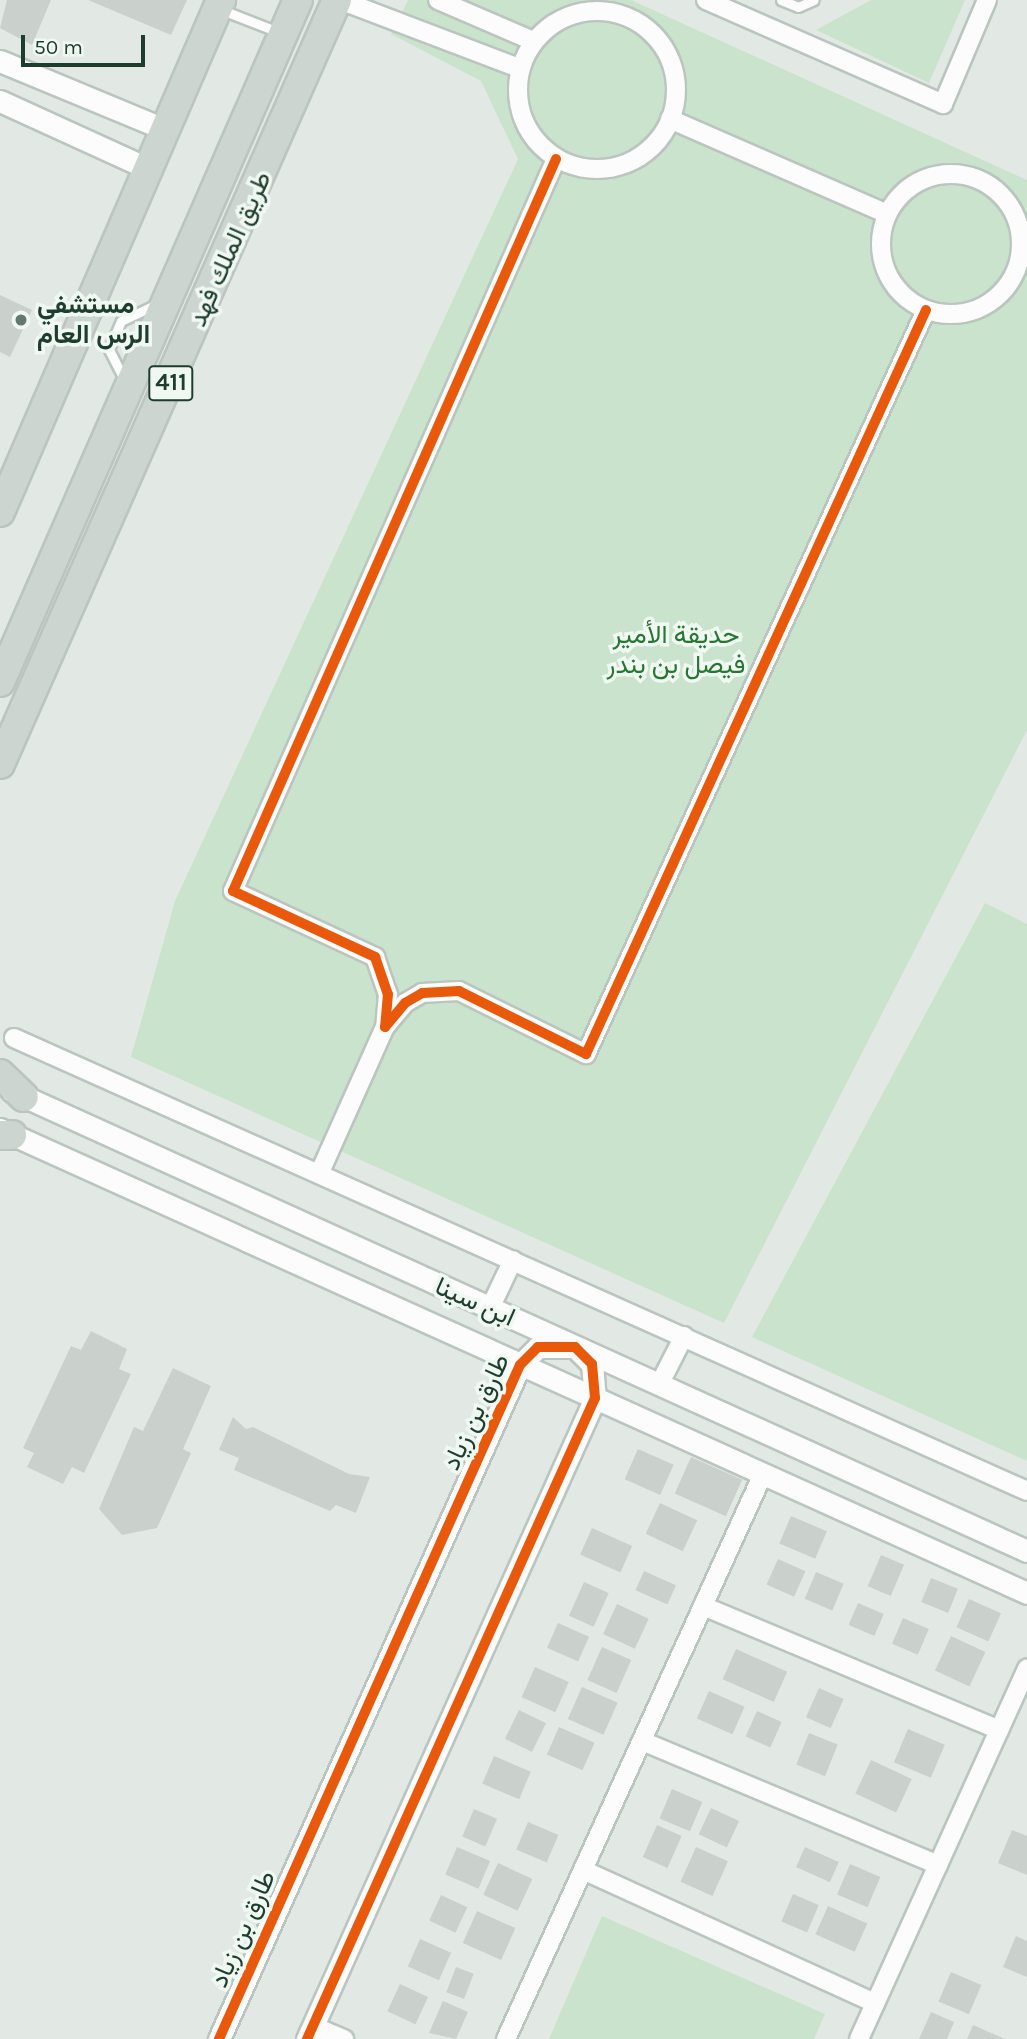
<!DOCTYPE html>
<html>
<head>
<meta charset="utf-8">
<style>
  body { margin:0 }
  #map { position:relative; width:1027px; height:2039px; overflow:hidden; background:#e2e9e4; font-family:Karla,Vazirmatn,sans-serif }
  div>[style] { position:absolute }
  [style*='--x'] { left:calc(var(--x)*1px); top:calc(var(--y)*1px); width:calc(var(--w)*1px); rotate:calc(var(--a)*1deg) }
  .green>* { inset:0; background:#cae3cc }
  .building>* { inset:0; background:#cad1cd; transform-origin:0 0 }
  .roads { filter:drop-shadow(2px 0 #bbc5c0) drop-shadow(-2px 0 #bbc5c0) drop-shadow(0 2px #bbc5c0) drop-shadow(0 -2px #bbc5c0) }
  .service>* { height:9px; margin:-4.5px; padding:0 4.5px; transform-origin:4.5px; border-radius:4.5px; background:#fbfcfb }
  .minor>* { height:18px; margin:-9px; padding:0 9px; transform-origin:9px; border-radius:9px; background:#fbfcfb }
  .minor>.ring { margin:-9px; padding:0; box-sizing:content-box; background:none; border:18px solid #fbfcfb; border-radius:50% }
  .tertiary>* { height:21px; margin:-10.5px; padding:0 10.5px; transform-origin:10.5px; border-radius:10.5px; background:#fbfcfb }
  .primary>* { height:28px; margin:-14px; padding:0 14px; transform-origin:14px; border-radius:14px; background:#cdd5d0 }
  .cycleway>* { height:10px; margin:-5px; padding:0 5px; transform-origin:5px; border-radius:5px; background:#e8590c }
  .dots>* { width:19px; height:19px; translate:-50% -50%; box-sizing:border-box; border:4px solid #f0f8f2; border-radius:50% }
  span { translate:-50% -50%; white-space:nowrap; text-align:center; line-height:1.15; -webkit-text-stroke:7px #f0f8f2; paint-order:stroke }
  .shield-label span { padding:2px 5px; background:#f0f8f2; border:2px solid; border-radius:5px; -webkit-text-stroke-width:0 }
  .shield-label { font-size:24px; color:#1f3d2e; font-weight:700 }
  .street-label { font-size:26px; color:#1f3d2e }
  .poi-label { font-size:26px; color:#1f3d2e; font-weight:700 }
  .left { translate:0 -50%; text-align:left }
  .park-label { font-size:26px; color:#277633 }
  .scale { position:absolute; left:21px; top:35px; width:124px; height:32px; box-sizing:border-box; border:4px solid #1f3d2e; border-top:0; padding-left:9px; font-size:21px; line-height:24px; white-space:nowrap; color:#1f3d2e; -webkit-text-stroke:5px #f0f8f2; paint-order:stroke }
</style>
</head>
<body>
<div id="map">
  <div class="green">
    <div style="clip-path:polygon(408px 0,631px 0,1027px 180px,1027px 730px,724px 1323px,131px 1057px,175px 901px,518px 159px,481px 81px,391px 34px)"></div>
    <div style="clip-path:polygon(871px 0,965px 0,929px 83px,816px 30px)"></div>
    <div style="clip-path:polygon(985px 903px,1027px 924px,1027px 1461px,752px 1337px)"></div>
    <div style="clip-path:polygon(602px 1916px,825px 2014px,814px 2039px,549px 2039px)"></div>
  </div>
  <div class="building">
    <div style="clip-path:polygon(7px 0,51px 0,32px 45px,0 28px)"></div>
    <div style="clip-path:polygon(88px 0,187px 0,171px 35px)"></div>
    <div style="clip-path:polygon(0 295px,32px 310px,10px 357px,0 352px)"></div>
    <div style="clip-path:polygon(91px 1331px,127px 1349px,119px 1369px,131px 1374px,84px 1473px,72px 1467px,63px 1484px,27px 1467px,34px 1453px,23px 1448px,71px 1346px,81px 1350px)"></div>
    <div style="clip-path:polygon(173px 1368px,211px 1386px,183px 1449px,191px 1453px,157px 1528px,122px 1535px,99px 1509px,134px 1427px,143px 1431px)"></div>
    <div style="clip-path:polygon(233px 1417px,246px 1429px,253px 1427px,349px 1474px,370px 1477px,356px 1513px,336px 1505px,330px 1511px,234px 1470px,239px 1458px,219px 1450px)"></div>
    <div style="left:638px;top:1449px;width:39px;height:33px;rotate:24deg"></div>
    <div style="left:691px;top:1457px;width:56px;height:40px;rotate:24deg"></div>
    <div style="left:660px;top:1503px;width:41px;height:34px;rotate:25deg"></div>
    <div style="left:791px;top:1516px;width:39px;height:30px;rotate:23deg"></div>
    <div style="left:592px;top:1528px;width:44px;height:29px;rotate:24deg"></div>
    <div style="left:881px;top:1555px;width:25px;height:34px;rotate:23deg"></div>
    <div style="left:778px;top:1559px;width:30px;height:28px;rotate:24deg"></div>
    <div style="left:644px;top:1571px;width:35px;height:21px;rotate:24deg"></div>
    <div style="left:816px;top:1572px;width:30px;height:29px;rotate:23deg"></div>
    <div style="left:931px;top:1578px;width:29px;height:26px;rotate:22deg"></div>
    <div style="left:584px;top:1582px;width:27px;height:37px;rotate:24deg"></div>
    <div style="left:969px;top:1599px;width:35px;height:31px;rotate:24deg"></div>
    <div style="left:858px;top:1603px;width:28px;height:24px;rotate:23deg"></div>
    <div style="left:617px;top:1604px;width:35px;height:33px;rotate:25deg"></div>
    <div style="left:903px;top:1618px;width:28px;height:28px;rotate:23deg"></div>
    <div style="left:558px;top:1623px;width:34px;height:27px;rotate:24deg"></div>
    <div style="left:951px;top:1636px;width:38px;height:38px;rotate:25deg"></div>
    <div style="left:602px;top:1647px;width:32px;height:36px;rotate:24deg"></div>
    <div style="left:736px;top:1649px;width:56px;height:33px;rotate:24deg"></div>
    <div style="left:535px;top:1667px;width:37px;height:33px;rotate:24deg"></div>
    <div style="left:582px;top:1687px;width:39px;height:35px;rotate:24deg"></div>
    <div style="left:819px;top:1688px;width:27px;height:32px;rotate:24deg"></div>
    <div style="left:709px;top:1691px;width:39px;height:30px;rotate:24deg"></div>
    <div style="left:519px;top:1710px;width:30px;height:32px;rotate:26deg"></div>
    <div style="left:757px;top:1711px;width:27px;height:28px;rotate:24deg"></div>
    <div style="left:559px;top:1727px;width:39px;height:30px;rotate:24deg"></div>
    <div style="left:908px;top:1729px;width:40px;height:36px;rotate:23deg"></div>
    <div style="left:809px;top:1733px;width:31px;height:34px;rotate:22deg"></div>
    <div style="left:494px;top:1756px;width:40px;height:30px;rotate:23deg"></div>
    <div style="left:871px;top:1760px;width:45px;height:37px;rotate:25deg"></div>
    <div style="left:672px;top:1789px;width:33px;height:32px;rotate:23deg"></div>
    <div style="left:711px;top:1808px;width:31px;height:29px;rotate:25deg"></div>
    <div style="left:474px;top:1809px;width:25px;height:30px;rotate:23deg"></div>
    <div style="left:528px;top:1822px;width:33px;height:30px;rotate:23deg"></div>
    <div style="left:657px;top:1825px;width:27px;height:35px;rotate:24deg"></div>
    <div style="clip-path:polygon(1012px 1830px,1027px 1836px,1027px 1875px,998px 1863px)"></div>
    <div style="left:457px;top:1847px;width:36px;height:30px;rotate:23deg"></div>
    <div style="left:696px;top:1847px;width:35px;height:38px;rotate:24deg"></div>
    <div style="left:805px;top:1847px;width:37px;height:22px;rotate:24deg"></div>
    <div style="left:498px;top:1863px;width:38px;height:35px;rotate:25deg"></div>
    <div style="left:850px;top:1864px;width:33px;height:33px;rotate:23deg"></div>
    <div style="left:793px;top:1894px;width:28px;height:30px;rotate:23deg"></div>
    <div style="left:441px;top:1895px;width:29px;height:28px;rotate:25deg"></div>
    <div style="left:828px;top:1906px;width:43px;height:31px;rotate:24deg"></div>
    <div style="left:477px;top:1911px;width:42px;height:35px;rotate:24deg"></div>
    <div style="clip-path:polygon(1016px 1936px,1027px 1941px,1027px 1977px,1003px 1967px)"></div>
    <div style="left:420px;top:1939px;width:34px;height:30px;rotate:24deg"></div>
    <div style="left:456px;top:1967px;width:19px;height:27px;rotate:21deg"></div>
    <div style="left:951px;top:1972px;width:33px;height:32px;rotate:23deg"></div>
    <div style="left:400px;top:1984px;width:31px;height:30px;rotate:25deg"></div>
    <div style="clip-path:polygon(443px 2001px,468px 2012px,456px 2039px,429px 2033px)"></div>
    <div style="clip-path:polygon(931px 2012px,954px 2022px,947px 2039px,919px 2039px)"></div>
    <div style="clip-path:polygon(973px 2025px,1005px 2039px,967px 2039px)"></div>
  </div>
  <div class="roads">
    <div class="service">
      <div style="--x:781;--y:0;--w:18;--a:22"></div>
      <div style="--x:798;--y:7;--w:17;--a:-24"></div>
      <div style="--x:222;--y:10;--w:63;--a:21.3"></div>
      <div style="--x:125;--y:381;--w:36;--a:-117"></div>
      <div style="--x:109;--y:349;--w:30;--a:-67"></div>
      <div style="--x:121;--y:321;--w:42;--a:-25.3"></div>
    </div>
    <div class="minor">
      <div style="--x:340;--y:0;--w:191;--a:20.8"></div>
      <div style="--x:438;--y:0;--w:103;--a:23.3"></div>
      <div style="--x:706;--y:0;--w:259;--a:23.7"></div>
      <div style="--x:943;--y:104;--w:113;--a:-67.1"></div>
      <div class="ring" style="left:518px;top:11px;width:140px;height:140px"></div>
      <div style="--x:670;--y:119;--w:237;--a:23.6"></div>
      <div style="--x:556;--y:159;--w:800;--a:113.81"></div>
      <div style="--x:233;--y:891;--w:157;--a:24.9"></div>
      <div style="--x:375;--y:957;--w:39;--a:71"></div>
      <div style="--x:388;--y:994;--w:33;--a:95"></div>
      <div style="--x:385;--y:1027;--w:31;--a:-50"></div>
      <div style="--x:405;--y:1003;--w:20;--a:-30"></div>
      <div style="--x:422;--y:993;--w:37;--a:-3"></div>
      <div style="--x:459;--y:991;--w:142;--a:26.4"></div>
      <div style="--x:586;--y:1054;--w:818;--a:-65.44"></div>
      <div class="ring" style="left:881px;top:174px;width:122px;height:122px"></div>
      <div style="--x:14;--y:1038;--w:1110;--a:24.09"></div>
      <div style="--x:320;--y:1172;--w:159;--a:-65.9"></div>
      <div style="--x:490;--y:1308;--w:53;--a:-64.4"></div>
      <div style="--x:659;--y:1385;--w:55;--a:-63"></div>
      <div style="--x:703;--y:1606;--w:321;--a:22.7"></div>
      <div style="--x:642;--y:1741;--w:321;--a:22.7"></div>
      <div style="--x:583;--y:1870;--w:321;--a:24.5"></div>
      <div style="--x:313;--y:2026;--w:34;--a:23"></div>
      <div style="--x:506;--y:2039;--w:621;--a:-65.54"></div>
      <div style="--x:859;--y:2039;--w:407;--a:-65.6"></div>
    </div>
    <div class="tertiary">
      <div style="--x:0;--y:61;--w:178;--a:22.5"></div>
      <div style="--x:0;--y:101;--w:162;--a:24.5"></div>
      <div style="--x:12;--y:1091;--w:1114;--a:24.38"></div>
      <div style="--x:0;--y:1129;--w:1127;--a:24.31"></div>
      <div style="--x:219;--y:2039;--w:738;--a:-65.94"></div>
      <div style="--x:520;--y:1365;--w:25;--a:-45"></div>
      <div style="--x:538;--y:1347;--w:37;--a:0"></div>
      <div style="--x:575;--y:1347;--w:24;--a:45"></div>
      <div style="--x:592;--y:1364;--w:34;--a:85"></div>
      <div style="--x:595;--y:1398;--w:703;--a:114.19"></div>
    </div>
    <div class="primary">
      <div style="--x:0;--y:512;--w:558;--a:-66.65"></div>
      <div style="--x:0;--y:682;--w:744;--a:-66.4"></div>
      <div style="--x:0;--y:764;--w:835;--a:-66.2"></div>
      <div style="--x:0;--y:1074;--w:33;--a:44"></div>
      <div style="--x:0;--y:1135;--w:12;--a:0"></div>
    </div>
  </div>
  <div class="cycleway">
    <div style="--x:556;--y:159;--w:800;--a:113.81"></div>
    <div style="--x:233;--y:891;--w:157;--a:24.9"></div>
    <div style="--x:375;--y:957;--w:39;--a:71"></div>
    <div style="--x:388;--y:994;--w:33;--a:95"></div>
    <div style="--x:385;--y:1027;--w:31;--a:-50"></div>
    <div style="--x:405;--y:1003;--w:20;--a:-30"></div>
    <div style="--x:422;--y:993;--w:37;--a:-3"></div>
    <div style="--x:459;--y:991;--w:142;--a:26.4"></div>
    <div style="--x:586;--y:1054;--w:818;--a:-65.44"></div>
    <div style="--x:219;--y:2039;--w:738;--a:-65.94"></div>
    <div style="--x:520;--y:1365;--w:25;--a:-45"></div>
    <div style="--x:538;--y:1347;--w:37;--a:0"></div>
    <div style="--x:575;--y:1347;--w:24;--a:45"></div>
    <div style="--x:592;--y:1364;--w:34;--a:85"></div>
    <div style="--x:595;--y:1398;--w:703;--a:114.19"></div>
  </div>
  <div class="dots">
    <div style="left:21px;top:320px;background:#63796e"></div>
  </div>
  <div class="shield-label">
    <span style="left:171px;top:383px">411</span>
  </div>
  <div class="street-label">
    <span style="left:230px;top:249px;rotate:-66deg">طريق الملك فهد</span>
    <span style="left:475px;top:1302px;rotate:24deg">ابن سينا</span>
    <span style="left:476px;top:1412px;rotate:-65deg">طارق بن زياد</span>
    <span style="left:243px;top:1929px;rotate:-66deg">طارق بن زياد</span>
  </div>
  <div class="poi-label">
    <span class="left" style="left:37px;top:320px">مستشفي<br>الرس العام</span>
  </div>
  <div class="park-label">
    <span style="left:676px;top:650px">حديقة الأمير<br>فيصل بن بندر</span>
  </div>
  <div class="scale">50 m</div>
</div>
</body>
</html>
